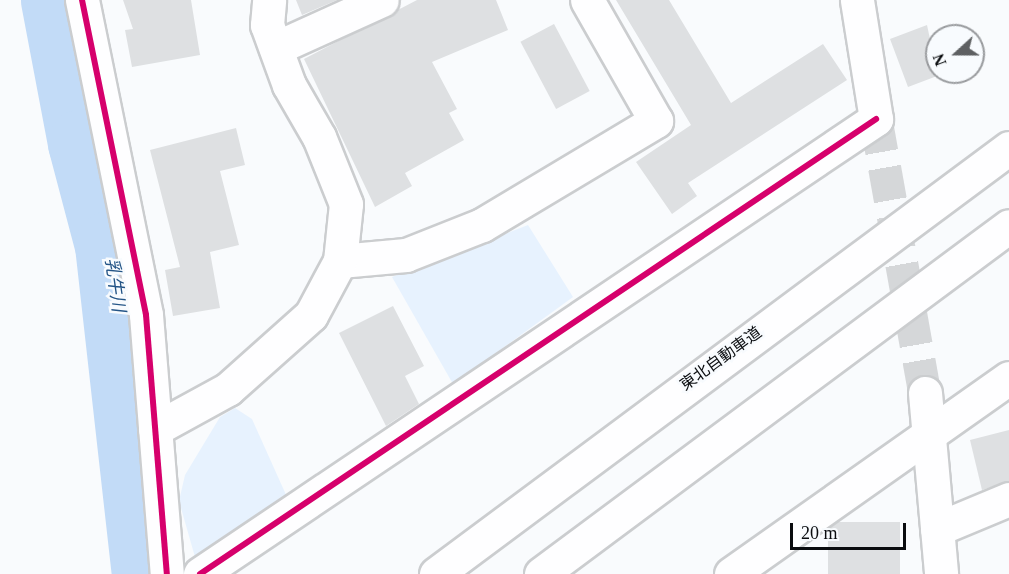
<!DOCTYPE html>
<html>
<head>
<meta charset="utf-8">
<style>
  body { margin:0 }
  #map { position:relative; width:1009px; height:574px; overflow:hidden; background:#f9fbfd; font-family:"Times New Roman","Noto Sans JP",serif }
  div>[style] { position:absolute }
  [style*='--x'] { left:calc(var(--x)*1px); top:calc(var(--y)*1px); width:calc(var(--w)*1px); rotate:calc(var(--a)*1deg) }
  .green>* { inset:0; background:#e7f2fe }
  .river>* { height:69px; margin:-34.5px; padding:0 34.5px; transform-origin:34.5px; border-radius:34.5px; background:#c2dbf7 }
  .building>* { inset:0; background:#dee0e2; transform-origin:0 0 }
  .minor-tunnel>* { height:33px; margin-top:-16.5px; transform-origin:0; background:repeating-linear-gradient(90deg,#d5d7d9 0 33px,transparent 0 49px) }
  .roads { filter:drop-shadow(2px 0 #cbcdcf) drop-shadow(-2px 0 #cbcdcf) drop-shadow(0 2px #cbcdcf) drop-shadow(0 -2px #cbcdcf) }
  .minor>* { height:33px; margin:-16.5px; padding:0 16.5px; transform-origin:16.5px; border-radius:16.5px; background:#fefeff }
  .tertiary>* { height:33px; margin:-16.5px; padding:0 16.5px; transform-origin:16.5px; border-radius:16.5px; background:#fefeff }
  .motorway>* { height:33px; margin:-16.5px; padding:0 16.5px; transform-origin:16.5px; border-radius:16.5px; background:#fefeff }
  .cycleway>* { height:6px; margin:-3px; padding:0 3px; transform-origin:3px; border-radius:3px; background:#d6006c }
  span { translate:-50% -50%; white-space:nowrap; text-align:center; line-height:1.15; -webkit-text-stroke:5px #f8fbfe; paint-order:stroke }
  .street-label { font-size:16px; color:#0a0c0f }
  .water-label { font-size:18px; color:#235486; font-style:italic }
  .north { position:absolute; left:925px; top:24px; width:60px; height:60px; box-sizing:border-box; background:#f8fbfe; border:2px solid #999b9e; border-radius:50%; rotate:249deg; font-size:16px; font-weight:700; line-height:24px; text-align:center; color:#0a0c0f }
  .north::after { content:''; display:block; margin:auto; width:21px; height:27px; background:#5e6062; clip-path:polygon(50% 0,100% 100%,50% 72%,0 100%) }
  .scale { position:absolute; left:790px; top:523px; width:116px; height:27px; box-sizing:border-box; border:3px solid #0a0c0f; border-top:0; padding-left:8px; font-size:18px; line-height:21px; white-space:nowrap; color:#0a0c0f; -webkit-text-stroke:4px #f8fbfe; paint-order:stroke }
</style>
</head>
<body>
<div id="map">
  <div class="green">
    <div style="clip-path:polygon(528px 225px,573px 297px,453px 384px,392px 277px)"></div>
    <div style="clip-path:polygon(235px 408px,252px 419px,287px 497px,195px 557px,179px 501px,185px 475px,220px 417px)"></div>
  </div>
  <div class="river">
    <div style="--x:55;--y:0;--w:146;--a:79.3"></div>
    <div style="--x:82;--y:143;--w:106;--a:75.2"></div>
    <div style="--x:109;--y:245;--w:331;--a:83.6"></div>
  </div>
  <div class="building">
    <div style="clip-path:polygon(123px 0,191px 0,200px 55px,132px 67px,125px 30px,133px 29px)"></div>
    <div style="clip-path:polygon(296px 0,337px 0,302px 15px)"></div>
    <div style="clip-path:polygon(417px 0,496px 0,508px 30px,432px 62px,457px 109px,449px 113px,464px 140px,405px 173px,412px 186px,375px 207px,304px 59px)"></div>
    <div style="clip-path:polygon(616px 0,669px 0,731px 103px,823px 44px,847px 80px,688px 183px,697px 196px,672px 214px,636px 162px,691px 125px)"></div>
    <div style="left:554px;top:24px;width:76px;height:38px;rotate:62deg"></div>
    <div style="clip-path:polygon(927px 25px,937px 72px,945px 73px,908px 87px,890px 39px)"></div>
    <div style="clip-path:polygon(236px 128px,245px 165px,220px 171px,239px 245px,210px 252px,220px 308px,173px 316px,165px 270px,180px 267px,150px 150px)"></div>
    <div style="clip-path:polygon(393px 306px,424px 366px,405px 376px,419px 404px,386px 426px,339px 333px)"></div>
    <div style="clip-path:polygon(1009px 430px,1009px 481px,982px 490px,970px 440px)"></div>
    <div style="clip-path:polygon(837px 522px,900px 522px,900px 574px,828px 574px,828px 529px)"></div>
  </div>
  <div class="minor-tunnel">
    <div style="--x:876;--y:119;--w:278;--a:79.9"></div>
  </div>
  <div class="roads">
    <div class="minor">
      <div style="--x:276;--y:48;--w:116;--a:-24.4"></div>
      <div style="--x:340;--y:261;--w:66;--a:-5.2"></div>
      <div style="--x:406;--y:255;--w:82;--a:-21.5"></div>
      <div style="--x:482;--y:225;--w:203;--a:-30.9"></div>
      <div style="--x:656;--y:121;--w:139;--a:-119.7"></div>
      <div style="--x:925;--y:393;--w:182;--a:84.9"></div>
      <div style="--x:155;--y:429;--w:83;--a:-28.7"></div>
      <div style="--x:228;--y:389;--w:111;--a:-41.7"></div>
      <div style="--x:311;--y:315;--w:61;--a:-61.8"></div>
      <div style="--x:340;--y:261;--w:57;--a:-84"></div>
      <div style="--x:346;--y:204;--w:72;--a:-111.9"></div>
      <div style="--x:319;--y:137;--w:60;--a:-120"></div>
      <div style="--x:289;--y:85;--w:64;--a:-110.1"></div>
      <div style="--x:267;--y:25;--w:25;--a:-85"></div>
      <div style="--x:937;--y:529;--w:78;--a:-22.6"></div>
      <div style="--x:200;--y:574;--w:815;--a:-33.94"></div>
      <div style="--x:876;--y:119;--w:121;--a:-99.1"></div>
      <div style="--x:731;--y:574;--w:340;--a:-35.2"></div>
    </div>
    <div class="tertiary">
      <div style="--x:82;--y:0;--w:321;--a:78.5"></div>
      <div style="--x:146;--y:315;--w:260;--a:85.4"></div>
    </div>
    <div class="motorway">
      <div style="--x:436;--y:574;--w:714;--a:-36.63"></div>
      <div style="--x:541;--y:574;--w:583;--a:-36.63"></div>
    </div>
  </div>
  <div class="cycleway">
    <div style="--x:82;--y:0;--w:321;--a:78.5"></div>
    <div style="--x:146;--y:315;--w:260;--a:85.4"></div>
    <div style="--x:200;--y:574;--w:815;--a:-33.94"></div>
  </div>
  <div class="street-label">
    <span style="left:721px;top:359px;rotate:-36deg">東北自動車道</span>
  </div>
  <div class="water-label">
    <span style="left:115px;top:285px;rotate:82deg">乳牛川</span>
  </div>
  <div class="north">N</div>
  <div class="scale">20 m</div>
</div>
</body>
</html>
